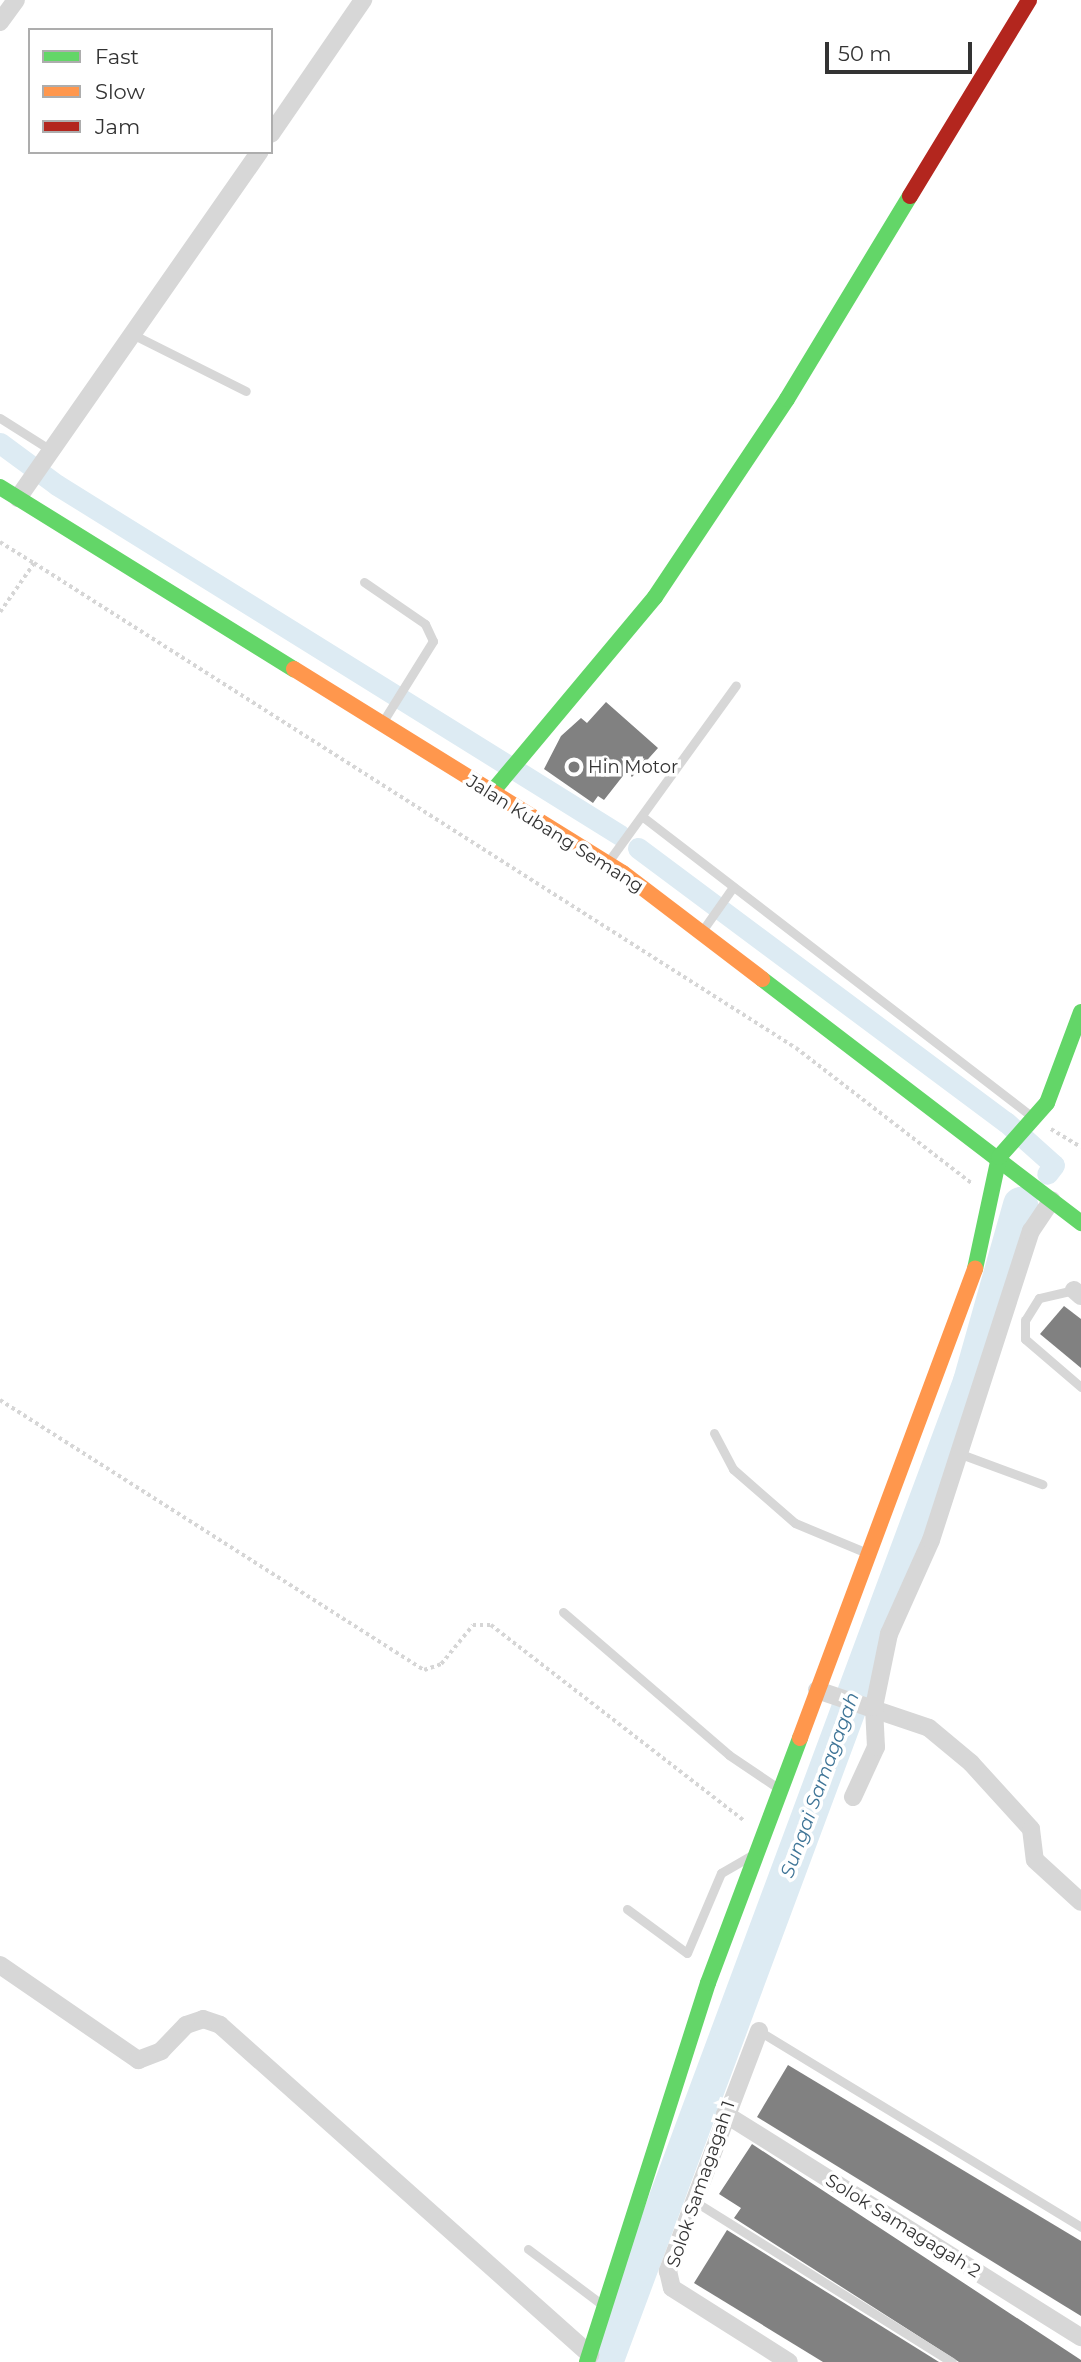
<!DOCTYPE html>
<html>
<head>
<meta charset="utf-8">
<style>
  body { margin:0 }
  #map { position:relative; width:1081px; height:2362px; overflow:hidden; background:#fff; font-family:Montserrat,sans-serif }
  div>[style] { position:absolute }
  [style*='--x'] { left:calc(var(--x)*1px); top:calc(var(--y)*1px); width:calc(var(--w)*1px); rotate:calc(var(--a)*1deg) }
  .canal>* { height:21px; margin:-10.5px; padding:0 10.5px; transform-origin:10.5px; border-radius:10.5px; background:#ddebf3 }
  .river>* { height:35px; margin:-17.5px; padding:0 17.5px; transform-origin:17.5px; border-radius:17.5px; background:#ddebf3 }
  .building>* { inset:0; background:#818181 }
  .path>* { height:3.5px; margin-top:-1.75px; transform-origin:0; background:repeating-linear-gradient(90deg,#d6d6d6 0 3.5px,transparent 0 7px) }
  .lane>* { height:9px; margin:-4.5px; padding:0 4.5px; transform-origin:4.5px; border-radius:4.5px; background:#d7d7d7 }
  .street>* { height:18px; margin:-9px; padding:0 9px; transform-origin:9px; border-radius:9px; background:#d7d7d7 }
  .fast>* { height:16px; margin:-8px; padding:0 8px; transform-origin:8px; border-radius:8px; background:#63d668 }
  .slow>* { height:16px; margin:-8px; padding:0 8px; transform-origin:8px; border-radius:8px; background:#ff974d }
  .jam>* { height:16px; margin:-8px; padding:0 8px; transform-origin:8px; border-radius:8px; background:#b3261e }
  .dots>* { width:19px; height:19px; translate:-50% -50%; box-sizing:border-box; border:4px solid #fff; border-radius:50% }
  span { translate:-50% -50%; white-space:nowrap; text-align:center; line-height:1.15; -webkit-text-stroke:7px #fff; paint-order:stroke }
  .poi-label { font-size:18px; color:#333 }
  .left { translate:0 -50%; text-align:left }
  .street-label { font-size:18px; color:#333 }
  .water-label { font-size:19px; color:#3f7597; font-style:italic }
  .legend { position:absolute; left:28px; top:28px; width:245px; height:126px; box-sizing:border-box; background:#fff; border:2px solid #adadad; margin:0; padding:9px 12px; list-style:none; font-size:21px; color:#333 }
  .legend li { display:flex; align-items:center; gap:14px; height:35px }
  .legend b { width:35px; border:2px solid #adadad }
  .scale { position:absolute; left:825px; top:42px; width:147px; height:32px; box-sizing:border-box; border:4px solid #333; border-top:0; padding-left:9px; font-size:21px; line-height:24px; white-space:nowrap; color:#333; -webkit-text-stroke:5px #fff; paint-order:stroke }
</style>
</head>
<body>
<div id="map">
  <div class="canal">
    <div style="--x:0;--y:443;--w:71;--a:36.4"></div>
    <div style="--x:57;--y:485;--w:663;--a:31.87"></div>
    <div style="--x:638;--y:848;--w:459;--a:36.7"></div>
    <div style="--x:1006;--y:1122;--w:64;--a:41.9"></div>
    <div style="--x:1054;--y:1165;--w:11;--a:128"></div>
  </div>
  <div class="river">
    <div style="--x:605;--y:2362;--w:1047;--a:-69.59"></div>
    <div style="--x:970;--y:1381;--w:184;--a:-74.2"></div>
  </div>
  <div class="building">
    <div style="clip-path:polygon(606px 702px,658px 748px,632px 777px,626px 772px,604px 800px,598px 796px,593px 803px,544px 769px,561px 736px,581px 718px,587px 723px)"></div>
    <div style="clip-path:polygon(1064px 1306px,1081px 1319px,1081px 1368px,1040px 1334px)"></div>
    <div style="clip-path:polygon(788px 2065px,1081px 2241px,1081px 2316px,757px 2117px)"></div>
    <div style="clip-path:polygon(752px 2144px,1081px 2360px,1081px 2362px,959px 2362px,734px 2218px,741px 2208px,719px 2194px)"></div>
    <div style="clip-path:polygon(727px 2230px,939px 2362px,823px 2362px,694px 2283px)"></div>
  </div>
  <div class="path">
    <div style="--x:0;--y:542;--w:40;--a:32"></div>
    <div style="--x:0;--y:612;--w:60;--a:-55.2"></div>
    <div style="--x:34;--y:563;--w:903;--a:32.48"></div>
    <div style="--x:796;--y:1048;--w:221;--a:37.6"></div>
    <div style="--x:1051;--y:1129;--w:35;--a:31"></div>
    <div style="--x:0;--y:1400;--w:503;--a:32.49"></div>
    <div style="--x:424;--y:1670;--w:18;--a:-19"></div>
    <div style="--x:441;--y:1664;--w:50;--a:-50.6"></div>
    <div style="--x:473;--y:1625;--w:18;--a:0"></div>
    <div style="--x:491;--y:1625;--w:321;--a:37.7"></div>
  </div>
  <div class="lane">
    <div style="--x:134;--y:335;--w:125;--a:26.6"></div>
    <div style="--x:0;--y:418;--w:58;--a:32.3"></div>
    <div style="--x:364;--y:582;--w:74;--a:34.5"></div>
    <div style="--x:425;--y:624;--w:19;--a:65"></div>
    <div style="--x:433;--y:641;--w:97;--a:121.9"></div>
    <div style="--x:643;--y:817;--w:492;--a:37.6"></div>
    <div style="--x:608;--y:862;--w:218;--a:-54.1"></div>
    <div style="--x:702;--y:931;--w:54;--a:-54.8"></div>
    <div style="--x:1074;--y:1290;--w:36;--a:167"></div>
    <div style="--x:1039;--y:1298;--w:26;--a:122"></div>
    <div style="--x:1025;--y:1320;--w:19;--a:90"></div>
    <div style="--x:1025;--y:1339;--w:74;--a:40.6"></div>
    <div style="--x:714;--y:1433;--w:41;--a:62.2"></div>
    <div style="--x:733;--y:1469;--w:82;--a:41.1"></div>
    <div style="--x:795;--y:1523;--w:78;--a:22.6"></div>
    <div style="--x:958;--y:1453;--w:90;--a:20.3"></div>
    <div style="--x:563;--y:1612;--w:219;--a:40.7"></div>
    <div style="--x:729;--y:1755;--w:59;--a:34"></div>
    <div style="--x:627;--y:1909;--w:74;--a:36.3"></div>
    <div style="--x:687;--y:1953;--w:87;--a:-67"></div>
    <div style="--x:721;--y:1873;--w:38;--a:-30"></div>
    <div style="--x:759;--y:2031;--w:377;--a:31.3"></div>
    <div style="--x:694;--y:2201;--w:304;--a:32"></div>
    <div style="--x:528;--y:2249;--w:95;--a:36.9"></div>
  </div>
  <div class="street">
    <div style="--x:0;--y:22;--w:27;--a:-54"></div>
    <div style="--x:271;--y:134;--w:163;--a:-55.5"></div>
    <div style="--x:18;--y:498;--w:422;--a:-55.1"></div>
    <div style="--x:1074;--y:1290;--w:9;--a:41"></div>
    <div style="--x:817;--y:1690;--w:118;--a:18.7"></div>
    <div style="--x:929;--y:1728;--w:55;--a:39.8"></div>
    <div style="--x:971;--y:1763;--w:89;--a:47.7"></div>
    <div style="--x:1031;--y:1829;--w:31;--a:83"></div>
    <div style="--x:1035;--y:1860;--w:62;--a:42.4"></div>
    <div style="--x:853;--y:1797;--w:55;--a:-65.3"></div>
    <div style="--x:876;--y:1747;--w:40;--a:-92.9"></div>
    <div style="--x:874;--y:1707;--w:75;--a:-78.4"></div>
    <div style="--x:889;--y:1634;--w:103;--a:-65.9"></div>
    <div style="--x:931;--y:1540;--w:325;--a:-72.1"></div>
    <div style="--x:1031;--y:1231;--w:37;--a:-56"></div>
    <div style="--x:0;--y:1965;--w:168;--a:34.5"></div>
    <div style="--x:138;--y:2060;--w:25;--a:-21"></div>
    <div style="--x:161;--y:2051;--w:36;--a:-46"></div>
    <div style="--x:186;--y:2025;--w:18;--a:-19"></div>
    <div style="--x:203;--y:2019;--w:18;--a:19"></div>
    <div style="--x:220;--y:2025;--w:496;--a:41.7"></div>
    <div style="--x:759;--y:2031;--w:257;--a:110.8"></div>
    <div style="--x:668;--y:2271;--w:17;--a:77"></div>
    <div style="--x:672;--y:2288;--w:138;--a:32.3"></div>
    <div style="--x:725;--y:2114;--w:420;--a:32.1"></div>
  </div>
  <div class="fast">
    <div style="--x:0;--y:487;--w:346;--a:31.8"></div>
    <div style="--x:492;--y:792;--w:254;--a:-50.1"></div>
    <div style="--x:655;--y:597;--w:238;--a:-56.3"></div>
    <div style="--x:787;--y:399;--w:237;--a:-58.8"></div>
    <div style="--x:762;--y:979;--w:402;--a:37.4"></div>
    <div style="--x:975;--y:1269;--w:115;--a:-77.9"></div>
    <div style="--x:999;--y:1157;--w:72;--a:-48.4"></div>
    <div style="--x:1047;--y:1103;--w:97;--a:-69.5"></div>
    <div style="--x:587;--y:2362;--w:398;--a:-72.3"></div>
    <div style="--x:708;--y:1983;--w:262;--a:-69.4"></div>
  </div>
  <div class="slow">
    <div style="--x:294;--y:669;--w:387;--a:31.8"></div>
    <div style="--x:623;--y:873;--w:175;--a:37.3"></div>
    <div style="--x:800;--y:1738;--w:501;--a:-69.54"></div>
  </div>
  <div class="jam">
    <div style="--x:910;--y:196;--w:229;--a:-58.7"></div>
  </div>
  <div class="dots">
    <div style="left:574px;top:767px;background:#7a7a7a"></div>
  </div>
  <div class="poi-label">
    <span class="left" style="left:588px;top:767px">Hin Motor</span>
  </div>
  <div class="street-label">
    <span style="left:555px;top:834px;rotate:32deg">Jalan Kubang Semang</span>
    <span style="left:701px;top:2184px;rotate:-71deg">Solok Samagagah 1</span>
    <span style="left:903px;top:2226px;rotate:32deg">Solok Samagagah 2</span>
  </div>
  <div class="water-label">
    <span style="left:820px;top:1785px;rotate:-70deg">Sungai Samagagah</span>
  </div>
  <ul class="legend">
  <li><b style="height:9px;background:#63d668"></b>Fast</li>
  <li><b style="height:9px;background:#ff974d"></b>Slow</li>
  <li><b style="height:9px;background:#b3261e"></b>Jam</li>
  </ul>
  <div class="scale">50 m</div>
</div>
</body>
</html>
